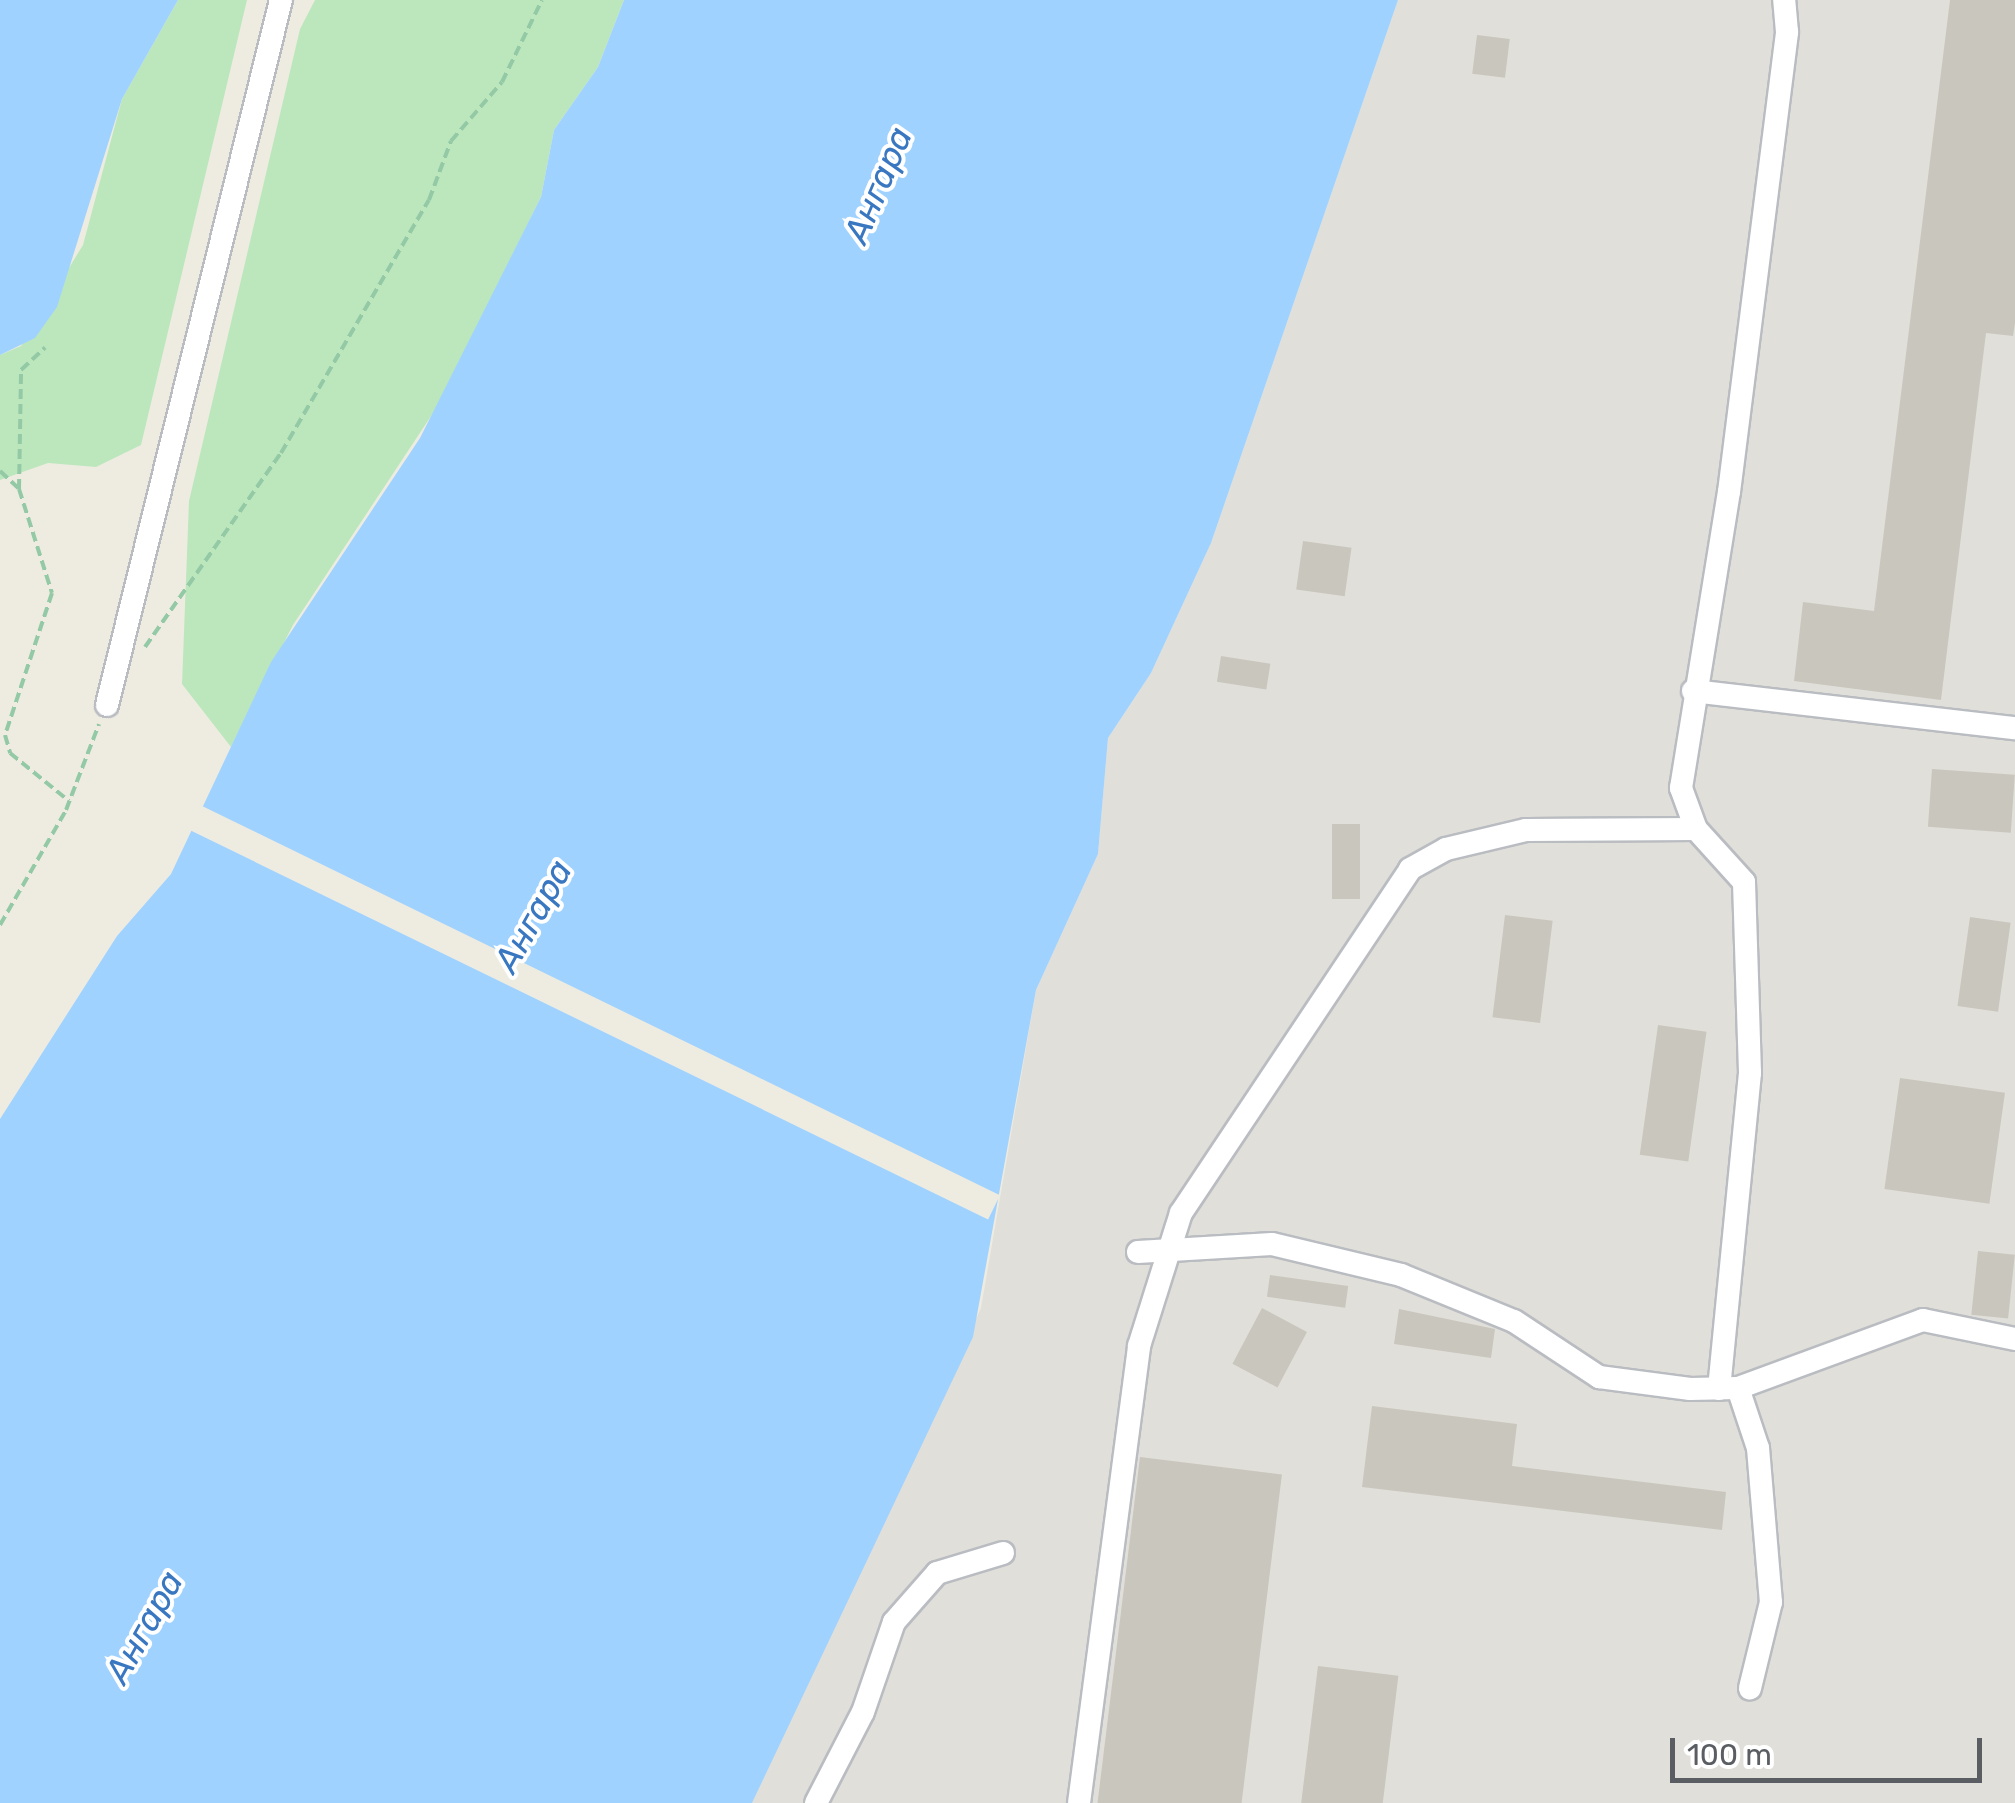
<!DOCTYPE html>
<html>
<head>
<meta charset="utf-8">
<style>
  body { margin:0 }
  #map { position:relative; width:2015px; height:1803px; overflow:hidden; background:#eeece1; font-family:Rubik,sans-serif }
  div>[style] { position:absolute }
  [style*='--x'] { left:calc(var(--x)*1px); top:calc(var(--y)*1px); width:calc(var(--w)*1px); rotate:calc(var(--a)*1deg) }
  .industrial>* { inset:0; background:#e1dfd9 }
  .green>* { inset:0; background:#bce7bd }
  .water>* { inset:0; background:#a0d2ff }
  .pier>* { inset:0; background:#eeece1; transform-origin:0 0 }
  .building>* { inset:0; background:#c9c6be; transform-origin:0 0 }
  .path>* { height:4px; margin-top:-2px; transform-origin:0; background:repeating-linear-gradient(90deg,#94c9a5 0 10px,transparent 0 15px) }
  .roads { filter:drop-shadow(2px 0 #b9bcc1) drop-shadow(-2px 0 #b9bcc1) drop-shadow(0 2px #b9bcc1) drop-shadow(0 -2px #b9bcc1) }
  .minor>* { height:22px; margin:-11px; padding:0 11px; transform-origin:11px; border-radius:11px; background:#fff }
  span { translate:-50% -50%; white-space:nowrap; text-align:center; line-height:1.15; -webkit-text-stroke:8px #fff; paint-order:stroke }
  .water-label { font-size:35px; color:#3977c1; font-style:italic }
  .scale { position:absolute; left:1670px; top:1738px; width:312px; height:45px; box-sizing:border-box; border:5px solid #5a5e63; border-top:0; padding-left:12px; font-size:30px; line-height:35px; white-space:nowrap; color:#5a5e63; -webkit-text-stroke:8px #fff; paint-order:stroke }
</style>
</head>
<body>
<div id="map">
  <div class="industrial">
    <div style="clip-path:polygon(1398px 0,2015px 0,2015px 1803px,752px 1803px,981px 1308px,1036px 990px,1098px 854px,1108px 738px,1151px 673px,1211px 543px)"></div>
  </div>
  <div class="green">
    <div style="clip-path:polygon(178px 0,247px 0,141px 445px,96px 467px,48px 463px,0 480px,0 355px,21px 346px,83px 245px,122px 99px)"></div>
    <div style="clip-path:polygon(315px 0,624px 0,598px 67px,554px 130px,541px 197px,441px 401px,293px 625px,231px 747px,182px 684px,189px 501px,300px 29px)"></div>
  </div>
  <div class="water">
    <div style="clip-path:polygon(0 0,178px 0,122px 99px,57px 307px,35px 338px,0 355px)"></div>
    <div style="clip-path:polygon(624px 0,1398px 0,1211px 543px,1151px 673px,1108px 738px,1098px 854px,1036px 990px,973px 1337px,752px 1803px,0 1803px,0 1119px,117px 936px,171px 874px,271px 662px,420px 438px,541px 197px,554px 130px,598px 67px)"></div>
  </div>
  <div class="pier">
    <div style="left:200px;top:805px;width:890px;height:27px;rotate:26deg"></div>
  </div>
  <div class="building">
    <div style="clip-path:polygon(1950px 0,2015px 0,2015px 323px,2013px 336px,1986px 333px,1941px 700px,1794px 681px,1803px 602px,1874px 611px)"></div>
    <div style="left:1477px;top:35px;width:33px;height:39px;rotate:7deg"></div>
    <div style="left:1303px;top:541px;width:49px;height:49px;rotate:8deg"></div>
    <div style="left:1221px;top:656px;width:50px;height:26px;rotate:9deg"></div>
    <div style="left:1932px;top:769px;width:83px;height:58px;rotate:4deg"></div>
    <div style="left:1332px;top:824px;width:28px;height:75px"></div>
    <div style="left:1505px;top:915px;width:48px;height:103px;rotate:7deg"></div>
    <div style="left:1970px;top:917px;width:41px;height:90px;rotate:8deg"></div>
    <div style="left:1658px;top:1025px;width:49px;height:131px;rotate:8deg"></div>
    <div style="left:1900px;top:1078px;width:106px;height:112px;rotate:8deg"></div>
    <div style="left:1978px;top:1251px;width:37px;height:64px;rotate:6deg"></div>
    <div style="left:1270px;top:1275px;width:79px;height:22px;rotate:8deg"></div>
    <div style="left:1262px;top:1308px;width:51px;height:63px;rotate:28deg"></div>
    <div style="clip-path:polygon(1399px 1309px,1495px 1329px,1491px 1358px,1394px 1344px)"></div>
    <div style="clip-path:polygon(1372px 1406px,1517px 1424px,1512px 1466px,1726px 1492px,1722px 1530px,1362px 1487px)"></div>
    <div style="left:1140px;top:1457px;width:143px;height:349px;rotate:7deg"></div>
    <div style="left:1318px;top:1666px;width:81px;height:138px;rotate:7deg"></div>
  </div>
  <div class="path">
    <div style="--x:0;--y:471;--w:26;--a:43"></div>
    <div style="--x:19;--y:489;--w:109;--a:72.4"></div>
    <div style="--x:52;--y:593;--w:150;--a:108.3"></div>
    <div style="--x:5;--y:735;--w:19;--a:74"></div>
    <div style="--x:10;--y:753;--w:76;--a:39.1"></div>
    <div style="--x:19;--y:489;--w:119;--a:-89"></div>
    <div style="--x:21;--y:370;--w:33;--a:-43"></div>
    <div style="--x:145;--y:647;--w:237;--a:-55"></div>
    <div style="--x:281;--y:453;--w:293;--a:-59.7"></div>
    <div style="--x:429;--y:200;--w:63;--a:-69.6"></div>
    <div style="--x:451;--y:141;--w:78;--a:-49.2"></div>
    <div style="--x:502;--y:82;--w:91;--a:-64"></div>
    <div style="--x:0;--y:925;--w:133;--a:-60.1"></div>
    <div style="--x:66;--y:810;--w:92;--a:-69"></div>
  </div>
  <div class="roads">
    <div class="minor">
      <div style="--x:1693;--y:691;--w:324;--a:6.6"></div>
      <div style="--x:107;--y:705;--w:726;--a:-76.14"></div>
      <div style="--x:1138;--y:1252;--w:134;--a:-3.4"></div>
      <div style="--x:1272;--y:1244;--w:133;--a:13.5"></div>
      <div style="--x:1401;--y:1275;--w:122;--a:22.2"></div>
      <div style="--x:1514;--y:1321;--w:102;--a:33.4"></div>
      <div style="--x:1599;--y:1377;--w:92;--a:7.5"></div>
      <div style="--x:1690;--y:1389;--w:48;--a:-1.2"></div>
      <div style="--x:1738;--y:1388;--w:197;--a:-20.2"></div>
      <div style="--x:1923;--y:1320;--w:94;--a:11.7"></div>
      <div style="--x:1738;--y:1388;--w:63;--a:71.6"></div>
      <div style="--x:1758;--y:1448;--w:155;--a:85.2"></div>
      <div style="--x:1771;--y:1602;--w:89;--a:103.7"></div>
      <div style="--x:1719;--y:1389;--w:318;--a:-84.4"></div>
      <div style="--x:1750;--y:1073;--w:191;--a:-91.8"></div>
      <div style="--x:1744;--y:882;--w:72;--a:-132.2"></div>
      <div style="--x:1696;--y:829;--w:44;--a:-110.1"></div>
      <div style="--x:1681;--y:788;--w:300;--a:-80.8"></div>
      <div style="--x:1729;--y:492;--w:464;--a:-82.8"></div>
      <div style="--x:1787;--y:32;--w:32;--a:-95"></div>
      <div style="--x:816;--y:1803;--w:102;--a:-62.7"></div>
      <div style="--x:863;--y:1712;--w:95;--a:-71"></div>
      <div style="--x:894;--y:1622;--w:65;--a:-48.7"></div>
      <div style="--x:937;--y:1573;--w:69;--a:-16.9"></div>
      <div style="--x:1079;--y:1803;--w:461;--a:-82.5"></div>
      <div style="--x:1139;--y:1346;--w:139;--a:-72.5"></div>
      <div style="--x:1181;--y:1213;--w:413;--a:-56.3"></div>
      <div style="--x:1410;--y:869;--w:41;--a:-29.1"></div>
      <div style="--x:1446;--y:849;--w:82;--a:-13.4"></div>
      <div style="--x:1526;--y:830;--w:170;--a:-0.3"></div>
    </div>
  </div>
  <div class="water-label">
    <span style="left:878px;top:185px;rotate:-67deg">Ангара</span>
    <span style="left:533px;top:916px;rotate:-61deg">Ангара</span>
    <span style="left:144px;top:1627px;rotate:-61deg">Ангара</span>
  </div>
  <div class="scale">100 m</div>
</div>
</body>
</html>
